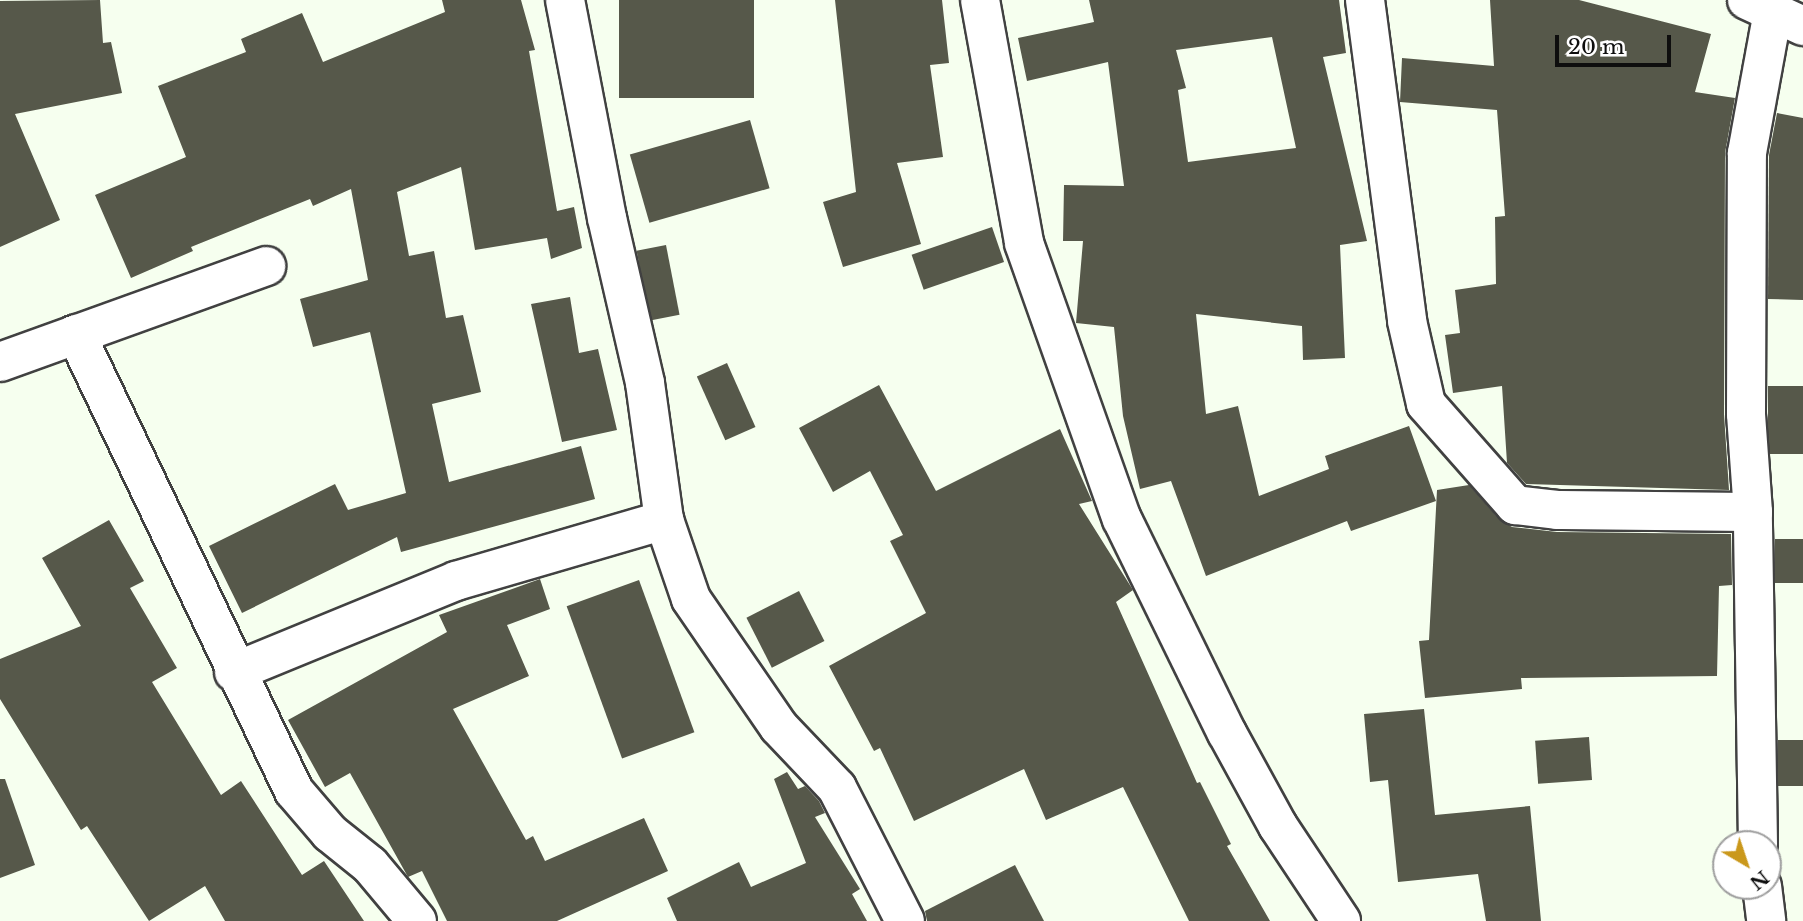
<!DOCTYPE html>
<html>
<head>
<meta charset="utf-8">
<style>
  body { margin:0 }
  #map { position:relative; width:1803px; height:921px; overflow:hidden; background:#f6ffef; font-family:"Libre Baskerville",serif }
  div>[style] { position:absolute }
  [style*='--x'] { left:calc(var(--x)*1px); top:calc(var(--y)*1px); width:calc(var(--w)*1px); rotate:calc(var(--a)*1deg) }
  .building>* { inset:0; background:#56584a; transform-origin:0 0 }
  .roads { filter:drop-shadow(2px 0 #414141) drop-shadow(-2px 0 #414141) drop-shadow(0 2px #414141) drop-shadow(0 -2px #414141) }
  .street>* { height:38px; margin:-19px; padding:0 19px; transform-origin:19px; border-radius:19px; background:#fff }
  span { translate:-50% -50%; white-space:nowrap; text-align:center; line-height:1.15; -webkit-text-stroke:7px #fff; paint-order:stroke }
  .north { position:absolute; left:1712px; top:830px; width:70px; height:70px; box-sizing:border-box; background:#fff; border:2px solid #9f9f9f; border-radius:50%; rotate:141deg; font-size:19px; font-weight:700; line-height:28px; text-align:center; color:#0e0e0e }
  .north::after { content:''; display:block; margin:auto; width:24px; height:32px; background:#ca981b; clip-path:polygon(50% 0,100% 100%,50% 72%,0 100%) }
  .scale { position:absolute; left:1555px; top:35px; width:116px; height:32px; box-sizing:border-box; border:4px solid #0e0e0e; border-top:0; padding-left:9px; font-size:21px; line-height:24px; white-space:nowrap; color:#0e0e0e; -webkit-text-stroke:5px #fff; paint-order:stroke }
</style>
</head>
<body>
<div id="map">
  <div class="building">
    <div style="clip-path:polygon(100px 0,103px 43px,111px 42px,122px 93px,15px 114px,60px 220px,0 247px,0 1px)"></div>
    <div style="clip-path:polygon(442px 0,521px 0,535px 50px,529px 51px,557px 211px,574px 207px,582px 248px,551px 259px,547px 238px,475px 250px,461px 167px,397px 192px,409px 256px,434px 251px,446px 318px,463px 315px,481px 392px,432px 404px,449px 482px,581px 446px,595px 499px,401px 552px,397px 537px,242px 613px,209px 546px,335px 484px,348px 510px,406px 493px,370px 332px,313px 347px,300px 299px,368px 280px,351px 189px,313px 206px,310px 199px,191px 247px,193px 251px,131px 278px,95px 195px,186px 157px,158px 86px,246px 52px,241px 39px,302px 13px,323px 62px,445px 12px)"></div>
    <div style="left:619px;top:0;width:135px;height:98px"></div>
    <div style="clip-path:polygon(835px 0,942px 0,949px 63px,930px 65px,943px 157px,897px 163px,921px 244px,843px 267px,823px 202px,856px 192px)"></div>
    <div style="clip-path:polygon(evenodd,1089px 0,1339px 0,1346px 53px,1323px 57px,1367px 241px,1340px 245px,1345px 358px,1303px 360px,1302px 326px,1196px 314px,1206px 414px,1238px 406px,1259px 496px,1329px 469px,1325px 456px,1409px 426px,1436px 501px,1351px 531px,1347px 521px,1206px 576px,1171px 481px,1140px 489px,1123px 416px,1114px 327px,1076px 323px,1083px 241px,1063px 241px,1064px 185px,1124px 186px,1108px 62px,1027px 81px,1018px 38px,1094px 22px,1089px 0,1272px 37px,1296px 148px,1188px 162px,1178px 90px,1186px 88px,1176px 50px,1272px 37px)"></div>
    <div style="clip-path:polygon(1490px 0,1579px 0,1711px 34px,1695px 92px,1735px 98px,1725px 153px,1724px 414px,1729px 490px,1526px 484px,1507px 463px,1502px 386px,1453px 393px,1445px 335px,1460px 333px,1455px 290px,1496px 284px,1495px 217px,1505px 216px,1497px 110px,1400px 102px,1402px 58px,1494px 66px)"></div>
    <div style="clip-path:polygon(1777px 113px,1803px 118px,1803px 300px,1768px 299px,1769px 155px)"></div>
    <div style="left:750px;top:120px;width:71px;height:125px;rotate:74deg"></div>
    <div style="left:992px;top:227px;width:37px;height:85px;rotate:71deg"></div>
    <div style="left:666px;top:245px;width:71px;height:30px;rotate:79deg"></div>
    <div style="clip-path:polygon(570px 297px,579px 353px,598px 349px,617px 430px,562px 442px,531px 304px)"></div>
    <div style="left:727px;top:363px;width:70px;height:33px;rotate:66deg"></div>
    <div style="clip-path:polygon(879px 385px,936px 491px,1060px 429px,1092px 501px,1079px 504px,1133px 590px,1116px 602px,1197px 783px,1200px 782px,1231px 844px,1227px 846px,1270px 921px,1189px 921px,1123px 787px,1046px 820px,1024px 769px,914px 821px,880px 748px,874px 751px,829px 666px,926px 613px,890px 541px,903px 535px,870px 471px,833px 492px,799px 428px)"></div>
    <div style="left:1803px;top:386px;width:68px;height:35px;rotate:90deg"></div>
    <div style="clip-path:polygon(1469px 485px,1499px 519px,1512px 527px,1557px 532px,1731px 534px,1732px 585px,1719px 586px,1717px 676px,1521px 678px,1522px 689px,1425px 698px,1419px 641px,1429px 640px,1437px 490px)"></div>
    <div style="clip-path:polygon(109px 520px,144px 581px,130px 588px,177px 668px,152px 682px,221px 795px,241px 781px,302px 875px,324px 861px,364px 921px,225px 921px,205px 886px,149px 921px,87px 826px,81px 830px,0 699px,0 659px,81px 626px,42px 558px)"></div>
    <div style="left:1803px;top:539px;width:44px;height:28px;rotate:90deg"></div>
    <div style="clip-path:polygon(540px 579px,550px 609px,507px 625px,529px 676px,453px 709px,526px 840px,533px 836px,545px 861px,644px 818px,668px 871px,557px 921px,447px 921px,422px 871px,408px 877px,350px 773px,325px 787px,288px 720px,447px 632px,439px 615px)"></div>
    <div style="left:639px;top:580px;width:162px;height:77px;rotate:70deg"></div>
    <div style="left:799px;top:591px;width:56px;height:59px;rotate:63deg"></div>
    <div style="clip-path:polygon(1424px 709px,1435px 815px,1530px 806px,1541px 921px,1486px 921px,1478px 874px,1398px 882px,1388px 780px,1370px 782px,1364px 714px)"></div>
    <div style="left:1589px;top:737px;width:43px;height:54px;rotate:86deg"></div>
    <div style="left:1778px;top:740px;width:25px;height:46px"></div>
    <div style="clip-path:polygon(787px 772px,798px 789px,805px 786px,819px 801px,825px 813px,815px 817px,860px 889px,852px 894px,867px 921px,677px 921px,667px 898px,739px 862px,751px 887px,806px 863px,774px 779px)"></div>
    <div style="clip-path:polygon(0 779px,5px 779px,35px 865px,0 878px)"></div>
    <div style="clip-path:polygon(1015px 865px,1044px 921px,927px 921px,925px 911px)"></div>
  </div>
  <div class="roads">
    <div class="street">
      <div style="--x:565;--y:0;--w:222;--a:79.1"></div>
      <div style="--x:607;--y:218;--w:169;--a:77"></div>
      <div style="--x:645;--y:383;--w:138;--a:82.1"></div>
      <div style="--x:664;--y:520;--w:83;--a:71.1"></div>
      <div style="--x:691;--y:599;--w:155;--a:55.5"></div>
      <div style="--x:779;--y:727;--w:84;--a:46.4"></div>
      <div style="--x:837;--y:788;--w:149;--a:62.9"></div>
      <div style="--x:980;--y:0;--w:247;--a:79.7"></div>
      <div style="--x:1024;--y:243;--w:293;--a:70.5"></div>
      <div style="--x:1122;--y:519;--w:238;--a:63.9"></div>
      <div style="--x:1227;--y:733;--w:106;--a:61.3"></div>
      <div style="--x:1278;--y:826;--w:114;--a:56.4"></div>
      <div style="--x:1365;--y:0;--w:324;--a:82.5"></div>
      <div style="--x:1407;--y:321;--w:85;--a:77.1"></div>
      <div style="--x:1426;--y:404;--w:135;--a:48.6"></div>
      <div style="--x:1515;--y:505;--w:42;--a:6.8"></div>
      <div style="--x:1557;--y:510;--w:196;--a:0.6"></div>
      <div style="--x:1747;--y:0;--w:62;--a:24.9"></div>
      <div style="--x:76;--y:334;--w:506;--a:64.5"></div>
      <div style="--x:294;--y:791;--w:55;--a:49.4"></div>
      <div style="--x:330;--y:833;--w:51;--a:38.7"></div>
      <div style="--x:370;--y:865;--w:73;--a:50"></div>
      <div style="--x:0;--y:362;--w:283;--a:-19.8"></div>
      <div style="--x:234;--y:672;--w:240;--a:-22.3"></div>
      <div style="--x:456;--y:581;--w:217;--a:-16.3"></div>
      <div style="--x:1758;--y:844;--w:332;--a:-90.9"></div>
      <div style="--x:1753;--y:512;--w:98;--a:-94.1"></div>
      <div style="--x:1746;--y:414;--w:261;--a:-89.8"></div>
      <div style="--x:1747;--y:153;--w:143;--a:-79.6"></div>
      <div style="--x:1762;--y:886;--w:35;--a:83"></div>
    </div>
  </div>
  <div class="north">N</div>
  <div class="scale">20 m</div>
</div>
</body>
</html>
